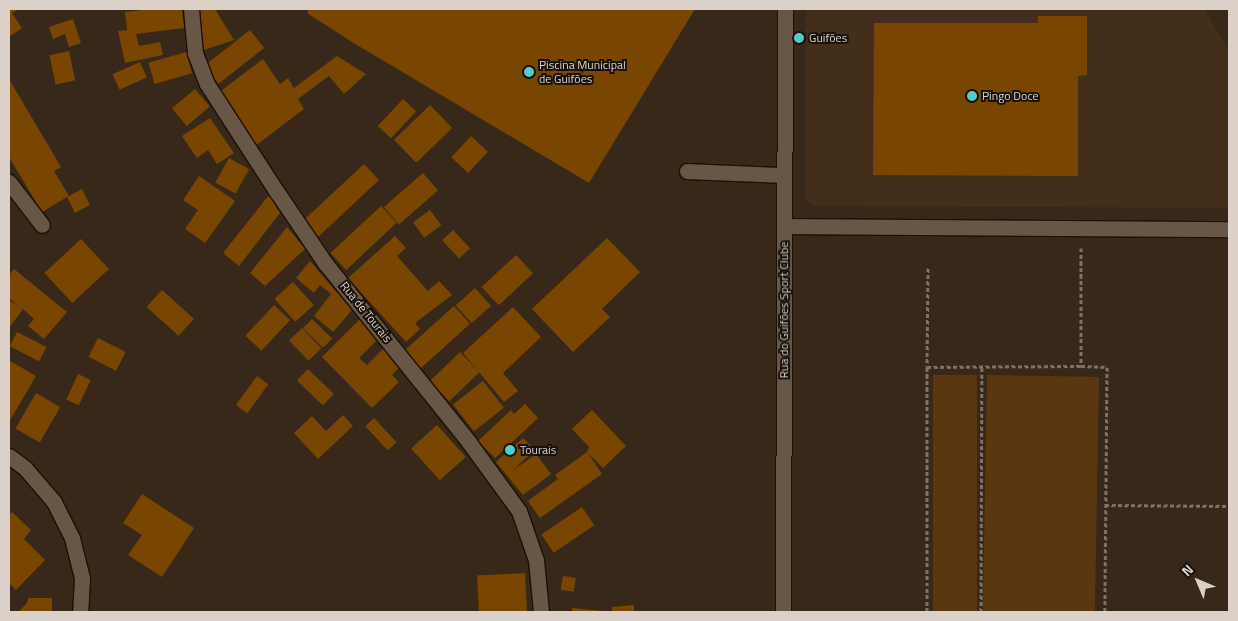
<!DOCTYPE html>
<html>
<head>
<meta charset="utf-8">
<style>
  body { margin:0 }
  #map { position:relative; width:1238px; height:621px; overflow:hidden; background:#372819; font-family:"Titillium Web",sans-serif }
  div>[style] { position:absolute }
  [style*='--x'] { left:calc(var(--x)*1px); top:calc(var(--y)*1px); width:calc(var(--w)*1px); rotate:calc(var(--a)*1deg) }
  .built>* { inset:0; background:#422e1a }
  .green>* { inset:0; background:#5a3711; transform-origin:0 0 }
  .building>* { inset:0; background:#794601; transform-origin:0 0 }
  .path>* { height:3px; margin-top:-1.5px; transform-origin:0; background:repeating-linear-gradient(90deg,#7e7165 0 4px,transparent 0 6.5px) }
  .roads { filter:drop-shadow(1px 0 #1e1004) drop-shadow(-1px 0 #1e1004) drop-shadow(0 1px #1e1004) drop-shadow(0 -1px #1e1004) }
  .minor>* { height:15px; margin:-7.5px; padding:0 7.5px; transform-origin:7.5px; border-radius:7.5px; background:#685747 }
  .dots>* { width:14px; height:14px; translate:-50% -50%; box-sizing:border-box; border:2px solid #19120c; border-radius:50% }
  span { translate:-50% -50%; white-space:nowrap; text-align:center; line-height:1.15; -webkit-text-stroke:4px #19120c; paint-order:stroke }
  .poi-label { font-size:12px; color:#dbd1c8 }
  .left { translate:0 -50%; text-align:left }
  .street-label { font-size:12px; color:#dbd1c8 }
  .frame { position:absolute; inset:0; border:10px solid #dbd1c8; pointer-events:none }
  .north { position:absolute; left:1173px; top:556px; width:50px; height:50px; -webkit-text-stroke:4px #19120c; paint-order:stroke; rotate:315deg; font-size:14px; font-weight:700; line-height:20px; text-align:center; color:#dbd1c8 }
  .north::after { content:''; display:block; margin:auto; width:18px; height:22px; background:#dbd1c8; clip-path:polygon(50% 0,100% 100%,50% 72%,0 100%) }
</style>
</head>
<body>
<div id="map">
  <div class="built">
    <div style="clip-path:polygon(806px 9px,1205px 9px,1229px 52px,1229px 208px,814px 206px,807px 202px,805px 195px)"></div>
  </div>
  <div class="green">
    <div style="left:933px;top:375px;width:44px;height:237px"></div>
    <div style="left:987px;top:375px;width:112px;height:237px;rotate:1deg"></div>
  </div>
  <div class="building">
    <div style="clip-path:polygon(9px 9px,20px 9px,12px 13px,22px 28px,9px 37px)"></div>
    <div style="clip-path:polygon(151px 9px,182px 9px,184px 28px,136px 34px,139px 46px,160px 42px,163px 55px,125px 63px,118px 31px,127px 30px,125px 12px)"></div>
    <div style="clip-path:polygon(195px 9px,215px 9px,234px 40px,204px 50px)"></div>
    <div style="clip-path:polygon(309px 9px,695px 9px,589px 183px,352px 42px,307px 13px)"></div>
    <div style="clip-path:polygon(1038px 16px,1087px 16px,1087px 75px,1078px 76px,1078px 176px,873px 175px,874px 23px,1038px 23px)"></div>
    <div style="clip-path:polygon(73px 19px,81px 43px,69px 47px,65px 34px,53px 39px,49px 27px)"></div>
    <div style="left:250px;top:30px;width:23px;height:58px;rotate:52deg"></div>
    <div style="left:69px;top:51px;width:30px;height:20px;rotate:78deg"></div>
    <div style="left:186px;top:52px;width:22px;height:39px;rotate:74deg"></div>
    <div style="clip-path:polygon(337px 56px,366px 74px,344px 94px,329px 76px,298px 99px,304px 109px,255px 146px,221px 91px,263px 59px,280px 84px,288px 78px,294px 88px)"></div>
    <div style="left:140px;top:62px;width:17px;height:30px;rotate:66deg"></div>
    <div style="clip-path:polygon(9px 79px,61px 167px,54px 171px,69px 196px,82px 189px,90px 205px,75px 213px,67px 197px,42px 212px,9px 157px)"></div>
    <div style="left:195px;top:89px;width:23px;height:30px;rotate:50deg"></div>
    <div style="left:403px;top:99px;width:18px;height:37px;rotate:43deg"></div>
    <div style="left:430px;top:105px;width:32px;height:50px;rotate:46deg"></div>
    <div style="clip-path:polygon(210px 118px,234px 153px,217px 164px,208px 150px,197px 158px,182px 136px)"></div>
    <div style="left:471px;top:136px;width:23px;height:29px;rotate:43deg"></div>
    <div style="left:229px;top:158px;width:23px;height:28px;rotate:29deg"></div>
    <div style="left:364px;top:164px;width:22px;height:83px;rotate:47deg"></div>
    <div style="left:423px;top:173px;width:23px;height:52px;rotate:49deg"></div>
    <div style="clip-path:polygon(199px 176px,235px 201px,205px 243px,185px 229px,198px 210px,183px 200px)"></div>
    <div style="clip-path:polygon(269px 195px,280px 213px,239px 266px,223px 253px)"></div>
    <div style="left:381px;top:206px;width:23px;height:69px;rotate:47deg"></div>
    <div style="left:430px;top:210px;width:19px;height:21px;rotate:54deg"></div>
    <div style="clip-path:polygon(287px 227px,305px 249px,265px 286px,250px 273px)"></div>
    <div style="left:453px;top:230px;width:25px;height:15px;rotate:47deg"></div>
    <div style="clip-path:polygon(395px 236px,406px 248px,397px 256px,428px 291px,439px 281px,452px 295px,415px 323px,420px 329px,406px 342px,348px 278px)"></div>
    <div style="clip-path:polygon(607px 238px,640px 272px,602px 309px,610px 317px,573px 352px,532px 309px)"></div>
    <div style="left:81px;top:239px;width:41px;height:50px;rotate:47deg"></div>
    <div style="left:516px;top:255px;width:25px;height:47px;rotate:47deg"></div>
    <div style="clip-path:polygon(310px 261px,352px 310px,333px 332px,314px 316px,331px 294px,320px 285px,314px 293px,296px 278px)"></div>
    <div style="clip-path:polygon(14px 269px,67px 312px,44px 339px,28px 326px,34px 319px,23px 309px,9px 328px,9px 300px,19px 307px,9px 298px,9px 275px)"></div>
    <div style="left:293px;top:282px;width:31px;height:25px;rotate:48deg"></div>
    <div style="left:475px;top:288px;width:24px;height:26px;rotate:48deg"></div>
    <div style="left:162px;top:290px;width:43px;height:23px;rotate:42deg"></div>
    <div style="left:274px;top:305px;width:22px;height:42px;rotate:43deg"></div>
    <div style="left:454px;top:306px;width:24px;height:67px;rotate:48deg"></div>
    <div style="clip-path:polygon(513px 307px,541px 337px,503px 373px,518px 391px,504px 402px,463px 353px)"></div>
    <div style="clip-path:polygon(361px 318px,380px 337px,359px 358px,367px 365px,387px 345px,404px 362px,392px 375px,399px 382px,372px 408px,322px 357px)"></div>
    <div style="left:312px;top:319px;width:28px;height:13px;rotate:44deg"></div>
    <div style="left:302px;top:328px;width:28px;height:18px;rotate:46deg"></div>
    <div style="left:17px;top:332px;width:33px;height:16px;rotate:27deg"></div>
    <div style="left:98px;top:338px;width:31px;height:21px;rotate:27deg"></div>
    <div style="left:460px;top:352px;width:28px;height:42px;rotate:46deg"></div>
    <div style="clip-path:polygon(10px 361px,36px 376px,9px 422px,9px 364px)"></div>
    <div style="left:308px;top:369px;width:36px;height:16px;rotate:44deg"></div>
    <div style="left:78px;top:374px;width:14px;height:28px;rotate:25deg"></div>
    <div style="left:257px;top:376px;width:14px;height:36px;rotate:36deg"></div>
    <div style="left:483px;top:381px;width:34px;height:38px;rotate:52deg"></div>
    <div style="left:36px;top:393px;width:28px;height:41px;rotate:30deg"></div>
    <div style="clip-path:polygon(525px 404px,538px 418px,495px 458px,478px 441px,511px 410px,514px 414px)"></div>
    <div style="clip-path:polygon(592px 410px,626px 446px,603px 468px,588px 453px,602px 474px,540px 518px,528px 501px,558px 479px,555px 475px,587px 452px,589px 447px,572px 429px)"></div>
    <div style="clip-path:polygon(343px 415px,353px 426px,318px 459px,294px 433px,312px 416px,326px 431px)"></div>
    <div style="left:374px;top:418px;width:33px;height:12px;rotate:47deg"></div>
    <div style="left:437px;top:425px;width:43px;height:35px;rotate:48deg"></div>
    <div style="clip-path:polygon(523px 438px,535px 450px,512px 471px,536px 454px,551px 474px,523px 495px,496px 462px)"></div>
    <div style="clip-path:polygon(142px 494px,194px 528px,162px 577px,128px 555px,142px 535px,123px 523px)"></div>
    <div style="left:582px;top:507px;width:22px;height:49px;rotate:56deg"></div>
    <div style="clip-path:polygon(12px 512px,31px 530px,24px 539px,45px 560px,16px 590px,9px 583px,9px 515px)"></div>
    <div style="left:525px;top:573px;width:39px;height:48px;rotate:87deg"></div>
    <div style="left:563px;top:576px;width:13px;height:14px;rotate:9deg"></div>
    <div style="clip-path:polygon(28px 598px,52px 598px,52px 612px,18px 612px,27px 603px)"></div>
    <div style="clip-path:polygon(634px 605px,634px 612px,612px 612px,612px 607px)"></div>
    <div style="clip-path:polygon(572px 608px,604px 611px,604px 612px,572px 612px)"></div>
  </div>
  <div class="path">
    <div style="--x:1081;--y:248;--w:118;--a:90"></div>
    <div style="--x:1081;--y:366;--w:26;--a:2"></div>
    <div style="--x:1107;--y:367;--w:245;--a:90.5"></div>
    <div style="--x:928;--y:268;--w:99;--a:90.6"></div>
    <div style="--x:927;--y:367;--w:154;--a:-0.4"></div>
    <div style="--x:1105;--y:505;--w:124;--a:0.5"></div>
    <div style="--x:927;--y:612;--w:245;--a:-90"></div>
    <div style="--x:981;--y:612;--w:245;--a:-89.8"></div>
  </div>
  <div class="roads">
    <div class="minor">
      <div style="--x:191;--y:9;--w:44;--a:84.8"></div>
      <div style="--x:195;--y:53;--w:33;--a:69"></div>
      <div style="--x:207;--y:84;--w:129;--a:57.1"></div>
      <div style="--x:277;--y:192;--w:86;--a:55.9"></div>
      <div style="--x:325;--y:263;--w:228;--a:51.2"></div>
      <div style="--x:468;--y:441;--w:87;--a:53.9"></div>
      <div style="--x:519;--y:511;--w:52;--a:70.9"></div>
      <div style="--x:536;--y:560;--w:52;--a:84.5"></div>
      <div style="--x:687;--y:171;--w:97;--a:2.4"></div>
      <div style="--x:9;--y:182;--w:54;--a:52.5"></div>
      <div style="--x:784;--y:226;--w:445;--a:0.4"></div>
      <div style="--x:9;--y:456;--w:20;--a:37"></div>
      <div style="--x:25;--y:468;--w:45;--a:49.5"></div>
      <div style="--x:54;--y:502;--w:40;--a:63.4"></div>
      <div style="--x:72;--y:538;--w:41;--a:76"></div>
      <div style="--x:82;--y:578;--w:34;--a:93"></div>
      <div style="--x:783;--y:612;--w:603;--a:-89.81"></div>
    </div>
  </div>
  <div class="dots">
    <div style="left:799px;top:38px;background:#54cdc8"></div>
    <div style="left:529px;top:72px;background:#54cdc8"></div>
    <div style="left:972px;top:96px;background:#54cdc8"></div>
    <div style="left:510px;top:450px;background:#54cdc8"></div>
  </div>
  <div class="poi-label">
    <span class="left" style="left:809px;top:38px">Guifões</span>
    <span class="left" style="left:539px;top:72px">Piscina Municipal<br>de Guifões</span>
    <span class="left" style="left:982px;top:96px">Pingo Doce</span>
    <span class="left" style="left:520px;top:450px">Tourais</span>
  </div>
  <div class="street-label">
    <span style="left:784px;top:310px;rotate:-90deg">Rua do Guifões Sport Clube</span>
    <span style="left:366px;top:312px;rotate:51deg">Rua de Tourais</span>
  </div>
  <div class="frame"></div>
  <div class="north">N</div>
</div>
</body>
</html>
